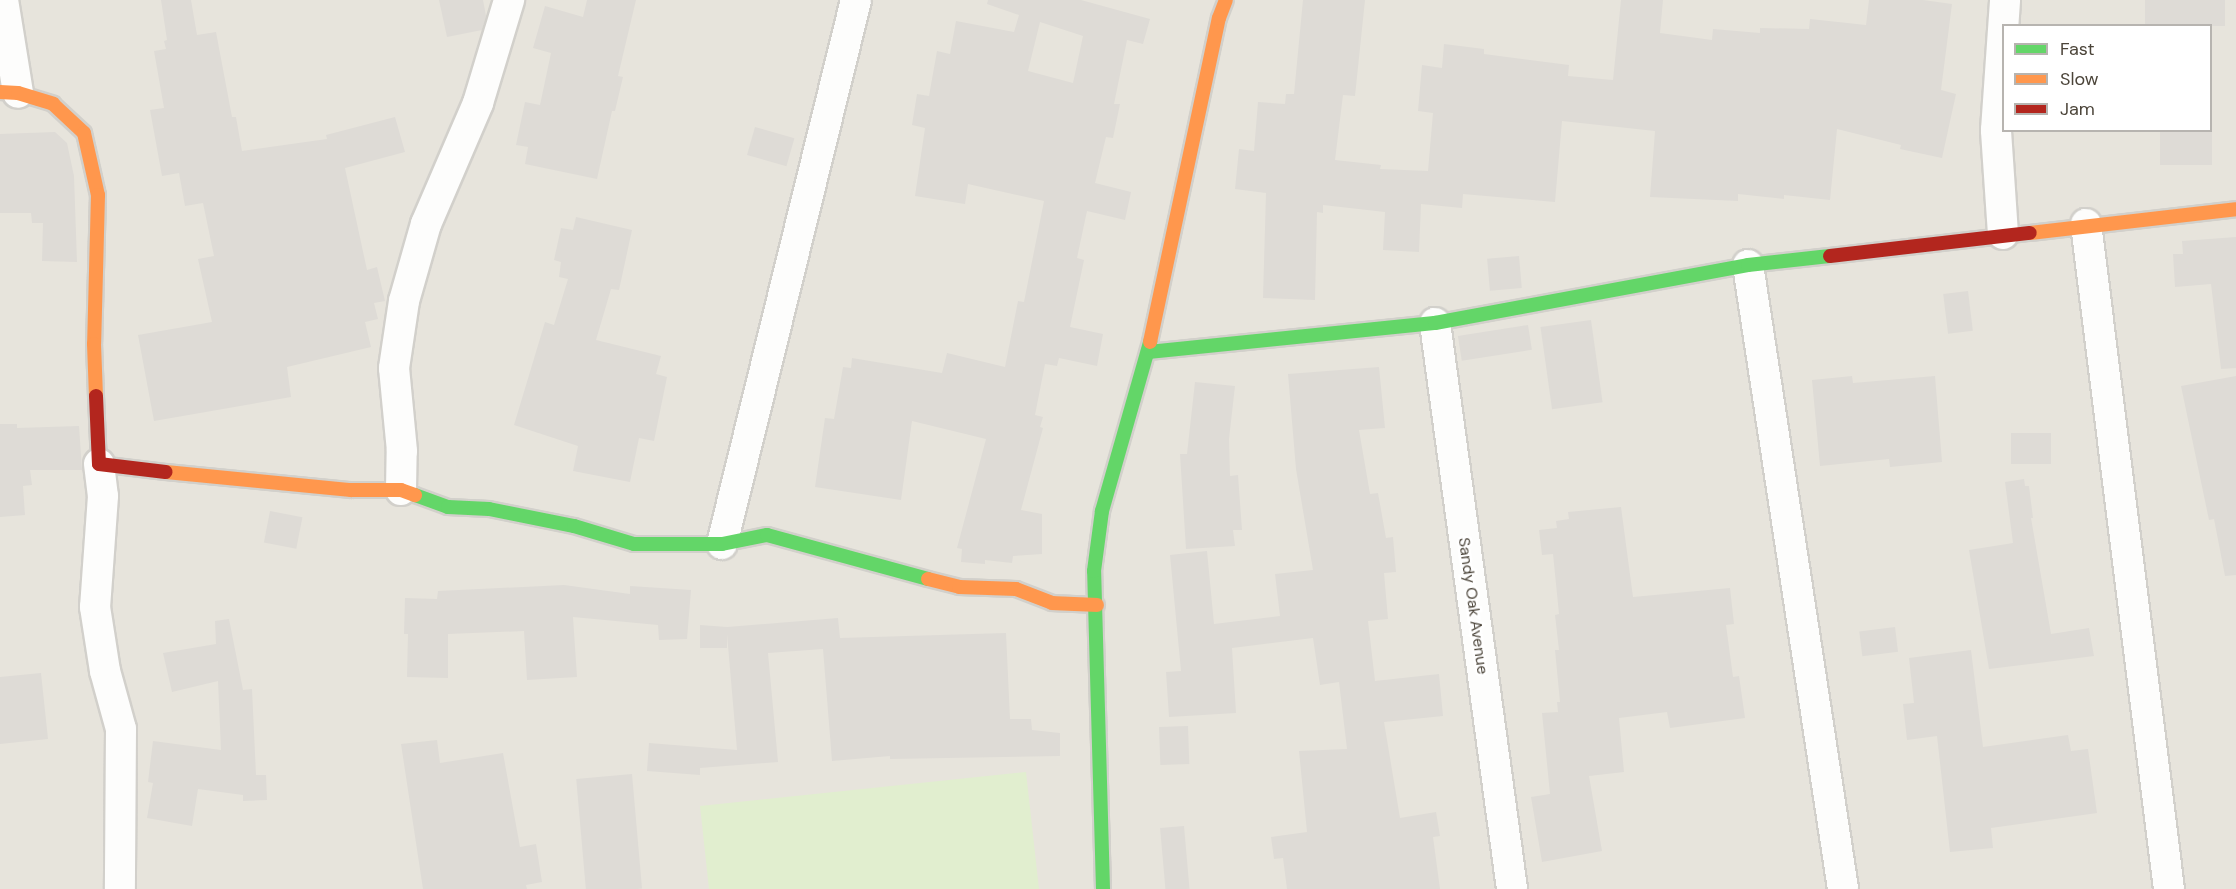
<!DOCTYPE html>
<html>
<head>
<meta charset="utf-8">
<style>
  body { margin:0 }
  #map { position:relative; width:2236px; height:889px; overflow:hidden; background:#f4f2ee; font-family:"DM Sans",sans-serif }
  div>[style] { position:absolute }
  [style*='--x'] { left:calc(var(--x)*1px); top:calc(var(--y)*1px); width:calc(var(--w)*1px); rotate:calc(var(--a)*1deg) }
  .residential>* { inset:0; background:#e7e4dc }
  .green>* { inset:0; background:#e1eecf }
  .building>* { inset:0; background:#dedbd6; transform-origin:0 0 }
  .roads { filter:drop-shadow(2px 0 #d2d0cb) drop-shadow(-2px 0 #d2d0cb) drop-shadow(0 2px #d2d0cb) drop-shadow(0 -2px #d2d0cb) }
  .street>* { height:30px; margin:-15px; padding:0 15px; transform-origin:15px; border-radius:15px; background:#fdfdfc }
  .fast>* { height:14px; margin:-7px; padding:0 7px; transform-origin:7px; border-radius:7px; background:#63d668 }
  .slow>* { height:14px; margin:-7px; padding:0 7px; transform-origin:7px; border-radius:7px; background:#ff974d }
  .jam>* { height:14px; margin:-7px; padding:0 7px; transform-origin:7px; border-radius:7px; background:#b3261e }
  span { translate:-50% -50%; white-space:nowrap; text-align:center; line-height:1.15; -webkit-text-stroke:5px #fff; paint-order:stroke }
  .street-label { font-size:16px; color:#4b4439 }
  .legend { position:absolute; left:2002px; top:24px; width:210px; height:108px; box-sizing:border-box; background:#fff; border:2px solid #b7b4b0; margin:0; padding:8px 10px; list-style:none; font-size:18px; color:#4b4439 }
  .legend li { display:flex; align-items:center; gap:12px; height:30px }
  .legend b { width:30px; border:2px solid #b7b4b0 }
</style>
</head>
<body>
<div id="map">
  <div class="residential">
    <div style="clip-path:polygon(evenodd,0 0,2236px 0,2236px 889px,0 889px,0 0,2004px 26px,2210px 26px,2210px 130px,2004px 130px,2004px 26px)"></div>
  </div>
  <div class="green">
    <div style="clip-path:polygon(1026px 772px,1039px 889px,709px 889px,700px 806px)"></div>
  </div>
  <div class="building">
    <div style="clip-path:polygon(161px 0,191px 0,197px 35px,216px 32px,232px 117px,236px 117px,242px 151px,327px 139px,326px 135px,395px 117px,405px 152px,345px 168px,367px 270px,377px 267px,385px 301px,374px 303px,378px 319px,365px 322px,371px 347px,287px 367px,291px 397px,154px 421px,138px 335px,212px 322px,198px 259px,214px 256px,203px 203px,185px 206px,179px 173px,162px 176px,150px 110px,164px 108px,154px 51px,166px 49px,164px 41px,167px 40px)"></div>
    <div style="clip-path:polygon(439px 0,483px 0,486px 16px,482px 30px,447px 37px)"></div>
    <div style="clip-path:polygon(587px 0,636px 0,618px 76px,623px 77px,615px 111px,612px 111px,597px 179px,525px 164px,528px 147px,516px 145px,525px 102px,540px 105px,551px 53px,533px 48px,545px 6px,583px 17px)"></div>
    <div style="clip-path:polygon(evenodd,988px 0,1081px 0,1150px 19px,1143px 44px,1127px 40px,1114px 104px,1120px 104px,1113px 138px,1106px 137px,1095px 183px,1131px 192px,1125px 220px,1087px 211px,1077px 258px,1084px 260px,1070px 327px,1103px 334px,1097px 366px,1059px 358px,1057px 366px,1045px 364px,1035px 415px,1043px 417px,1040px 427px,1043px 428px,1021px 510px,1042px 514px,1042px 554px,1013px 556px,1012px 563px,985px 560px,985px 564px,961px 562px,962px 549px,957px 548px,986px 439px,912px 421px,901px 500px,815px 487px,825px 418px,834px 419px,843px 367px,851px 368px,852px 358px,942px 373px,947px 353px,1005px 367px,1018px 301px,1024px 302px,1044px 201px,968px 184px,965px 204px,915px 196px,925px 128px,912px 125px,917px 94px,929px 96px,937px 51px,950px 54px,956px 21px,1014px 32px,1019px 15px,987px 4px,988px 0,1040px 22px,1083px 36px,1073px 83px,1028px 71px,1040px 22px)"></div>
    <div style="clip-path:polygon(1303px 0,1365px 0,1355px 96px,1343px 95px,1335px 160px,1381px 165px,1380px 169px,1428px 171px,1433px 113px,1418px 111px,1422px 65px,1442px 68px,1444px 44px,1484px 49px,1484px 54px,1569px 65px,1568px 76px,1613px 80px,1621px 0,1663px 0,1660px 33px,1712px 40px,1713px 29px,1760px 33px,1760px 28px,1809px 29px,1810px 19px,1866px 25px,1869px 0,1923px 0,1952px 4px,1941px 90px,1956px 94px,1942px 158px,1900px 149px,1901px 145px,1837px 129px,1830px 200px,1784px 195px,1784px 199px,1738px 194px,1738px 201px,1650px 197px,1655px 131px,1562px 121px,1555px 202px,1463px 194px,1462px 208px,1421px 204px,1419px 252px,1383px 250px,1385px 212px,1323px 205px,1323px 213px,1317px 212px,1315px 300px,1263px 298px,1266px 193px,1235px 189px,1239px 149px,1254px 151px,1258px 102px,1285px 104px,1286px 94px,1294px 94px)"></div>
    <div style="left:2145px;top:0;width:80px;height:26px"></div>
    <div style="left:755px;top:127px;width:41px;height:29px;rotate:16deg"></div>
    <div style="left:2160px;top:130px;width:52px;height:35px"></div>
    <div style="clip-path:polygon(55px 132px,67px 143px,74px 176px,77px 262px,42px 261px,43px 223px,32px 223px,31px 213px,0 213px,0 134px)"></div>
    <div style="clip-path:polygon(576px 217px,632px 230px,619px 290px,611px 289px,596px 340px,661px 356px,656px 374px,667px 377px,654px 441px,639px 438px,630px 482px,573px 471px,578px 446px,514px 425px,545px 322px,554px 325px,568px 279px,559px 277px,561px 262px,554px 260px,561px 228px,573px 230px)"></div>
    <div style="clip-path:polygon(2236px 237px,2236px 368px,2221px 369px,2211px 284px,2175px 287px,2173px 254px,2183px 254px,2182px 241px)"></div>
    <div style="left:1519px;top:256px;width:32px;height:32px;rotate:85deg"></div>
    <div style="left:1968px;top:291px;width:40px;height:25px;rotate:83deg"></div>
    <div style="left:1591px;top:320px;width:83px;height:51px;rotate:82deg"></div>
    <div style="left:1528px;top:325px;width:25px;height:71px;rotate:81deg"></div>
    <div style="clip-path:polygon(1379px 367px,1385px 428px,1359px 430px,1370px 494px,1378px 493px,1386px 538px,1393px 537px,1396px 572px,1384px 573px,1388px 619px,1368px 621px,1375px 681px,1439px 674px,1443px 716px,1384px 722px,1400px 818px,1436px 812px,1440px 836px,1433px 837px,1440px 889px,1287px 889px,1283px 858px,1274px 859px,1271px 837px,1307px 832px,1299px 751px,1347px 749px,1339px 682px,1320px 685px,1313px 638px,1232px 648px,1236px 713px,1169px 717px,1166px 672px,1181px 671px,1170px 555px,1207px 551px,1214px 624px,1280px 616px,1275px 574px,1313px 570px,1296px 469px,1288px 374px)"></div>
    <div style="clip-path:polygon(1852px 376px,1853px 383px,1935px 376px,1942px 462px,1890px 467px,1889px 459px,1820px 466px,1812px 380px)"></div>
    <div style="clip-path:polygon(2236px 376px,2236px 575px,2225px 576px,2214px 519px,2209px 520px,2181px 386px)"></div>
    <div style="clip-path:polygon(1195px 382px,1235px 386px,1229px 439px,1230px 476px,1238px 475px,1242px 530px,1233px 530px,1235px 546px,1186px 549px,1180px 454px,1187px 454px)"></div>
    <div style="clip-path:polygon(0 424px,17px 424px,17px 428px,79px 426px,82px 470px,30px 470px,32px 485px,23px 486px,25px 515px,0 517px)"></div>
    <div style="left:2011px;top:433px;width:40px;height:31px"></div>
    <div style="clip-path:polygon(2024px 479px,2025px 486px,2029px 486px,2033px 518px,2031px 518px,2051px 634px,2089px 628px,2094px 656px,1989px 669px,1969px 550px,2013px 543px,2005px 482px)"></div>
    <div style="clip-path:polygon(1621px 507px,1633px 597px,1730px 588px,1734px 624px,1726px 625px,1733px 677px,1739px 676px,1745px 718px,1670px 728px,1667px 712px,1619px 718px,1624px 772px,1589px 776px,1602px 851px,1542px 862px,1531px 797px,1550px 794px,1542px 713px,1558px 712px,1557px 702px,1560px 702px,1555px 650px,1559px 650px,1555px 615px,1559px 614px,1553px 554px,1542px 555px,1539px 530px,1557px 528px,1556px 521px,1569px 519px,1568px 512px)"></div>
    <div style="left:270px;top:511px;width:33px;height:32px;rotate:11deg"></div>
    <div style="clip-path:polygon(564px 585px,630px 594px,630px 586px,691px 590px,687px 639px,659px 640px,658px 625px,573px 617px,577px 677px,527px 680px,524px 631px,448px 634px,448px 678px,407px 677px,408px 634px,404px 634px,405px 598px,437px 599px,438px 591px)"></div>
    <div style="clip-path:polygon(838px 618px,840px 638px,1006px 633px,1010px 719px,1031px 719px,1032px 730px,1060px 733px,1060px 756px,890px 759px,890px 756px,832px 761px,823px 649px,768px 653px,778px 762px,700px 768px,700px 775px,647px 771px,649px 743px,737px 750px,727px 634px,727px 648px,700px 648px,700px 625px,727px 627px)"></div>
    <div style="clip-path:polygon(229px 619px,243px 690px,252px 689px,256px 775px,266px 775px,267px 800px,243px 801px,243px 795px,198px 789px,192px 826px,147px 818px,153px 783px,148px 782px,153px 741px,221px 750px,218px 681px,172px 692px,163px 653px,216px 644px,215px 621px)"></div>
    <div style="left:1895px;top:627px;width:25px;height:36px;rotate:83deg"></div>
    <div style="clip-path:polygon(1971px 650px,1983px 747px,2068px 735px,2071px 751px,2088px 749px,2097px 813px,1991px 828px,1993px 848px,1950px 852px,1937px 736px,1907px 740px,1903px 704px,1914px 703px,1909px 658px)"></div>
    <div style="clip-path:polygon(41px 673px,48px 739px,0 744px,0 677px)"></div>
    <div style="left:1188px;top:726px;width:38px;height:29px;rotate:88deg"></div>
    <div style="clip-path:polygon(437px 740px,440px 763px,503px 753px,520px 847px,536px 844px,542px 882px,526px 885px,527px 889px,423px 889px,401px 744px)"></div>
    <div style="left:632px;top:774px;width:115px;height:56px;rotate:85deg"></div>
    <div style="left:1184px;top:826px;width:63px;height:24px;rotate:85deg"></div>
  </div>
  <div class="roads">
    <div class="street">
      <div style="--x:3;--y:0;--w:94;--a:80.8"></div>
      <div style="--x:2086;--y:224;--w:670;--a:82.89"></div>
      <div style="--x:2003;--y:234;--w:104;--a:-93.9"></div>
      <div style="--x:1996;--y:130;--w:130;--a:-86"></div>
      <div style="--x:1748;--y:265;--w:631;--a:81.34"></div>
      <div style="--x:1435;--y:323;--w:571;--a:82.25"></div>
      <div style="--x:99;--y:464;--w:32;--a:83"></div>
      <div style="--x:103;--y:496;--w:111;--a:94.1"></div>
      <div style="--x:95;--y:607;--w:65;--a:81.1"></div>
      <div style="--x:105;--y:671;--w:60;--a:74.6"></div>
      <div style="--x:121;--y:729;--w:160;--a:90.4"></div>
      <div style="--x:401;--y:490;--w:39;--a:-89"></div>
      <div style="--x:402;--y:451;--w:83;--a:-95.5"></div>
      <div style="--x:394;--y:368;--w:68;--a:-81.5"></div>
      <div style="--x:404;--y:301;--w:80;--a:-74.1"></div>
      <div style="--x:426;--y:224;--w:132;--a:-66.7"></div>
      <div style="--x:478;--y:103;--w:108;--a:-73.2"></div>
      <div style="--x:722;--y:544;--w:560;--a:-76.16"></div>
    </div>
    <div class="fast">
      <div style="--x:1148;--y:352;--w:288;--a:-5.8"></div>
      <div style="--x:1435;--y:323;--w:318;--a:-10.5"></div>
      <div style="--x:1748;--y:265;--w:82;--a:-6.3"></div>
      <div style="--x:415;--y:495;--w:35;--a:20"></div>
      <div style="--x:448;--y:507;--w:41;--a:2.8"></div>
      <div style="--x:489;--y:509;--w:87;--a:11.3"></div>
      <div style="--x:574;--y:526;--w:63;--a:16.7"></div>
      <div style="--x:634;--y:544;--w:88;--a:0"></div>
      <div style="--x:722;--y:544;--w:46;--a:-11.3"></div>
      <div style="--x:767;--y:535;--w:167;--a:15.3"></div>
      <div style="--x:1103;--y:889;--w:318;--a:-91.6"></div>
      <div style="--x:1094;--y:571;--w:61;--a:-82.4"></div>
      <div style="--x:1102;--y:511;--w:176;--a:-74.1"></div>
    </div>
    <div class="slow">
      <div style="--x:0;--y:92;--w:18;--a:3"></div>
      <div style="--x:18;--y:93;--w:37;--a:17"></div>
      <div style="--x:53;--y:104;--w:42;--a:43.1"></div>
      <div style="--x:84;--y:133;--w:64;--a:77.3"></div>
      <div style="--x:98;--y:195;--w:149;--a:91.5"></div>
      <div style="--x:94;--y:344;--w:52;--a:87.8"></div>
      <div style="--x:2030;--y:233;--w:207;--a:-6.6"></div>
      <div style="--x:1150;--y:342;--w:331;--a:-78"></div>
      <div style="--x:1219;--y:18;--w:19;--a:-69"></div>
      <div style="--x:166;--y:472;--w:186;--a:5.6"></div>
      <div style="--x:351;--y:490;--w:50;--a:0"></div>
      <div style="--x:401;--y:490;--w:15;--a:20"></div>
      <div style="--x:928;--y:579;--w:32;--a:14"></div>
      <div style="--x:959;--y:587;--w:57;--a:2"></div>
      <div style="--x:1016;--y:589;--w:39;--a:21"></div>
      <div style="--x:1052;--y:603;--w:45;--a:2.5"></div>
    </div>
    <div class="jam">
      <div style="--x:1830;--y:256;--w:201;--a:-6.6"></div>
      <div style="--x:96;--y:396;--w:68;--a:87.5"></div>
      <div style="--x:99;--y:464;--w:67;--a:6.8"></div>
    </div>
  </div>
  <div class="street-label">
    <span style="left:1473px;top:606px;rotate:82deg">Sandy Oak Avenue</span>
  </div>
  <ul class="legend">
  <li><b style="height:8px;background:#63d668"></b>Fast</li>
  <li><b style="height:8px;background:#ff974d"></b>Slow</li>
  <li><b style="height:8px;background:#b3261e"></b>Jam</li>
  </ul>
</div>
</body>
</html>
